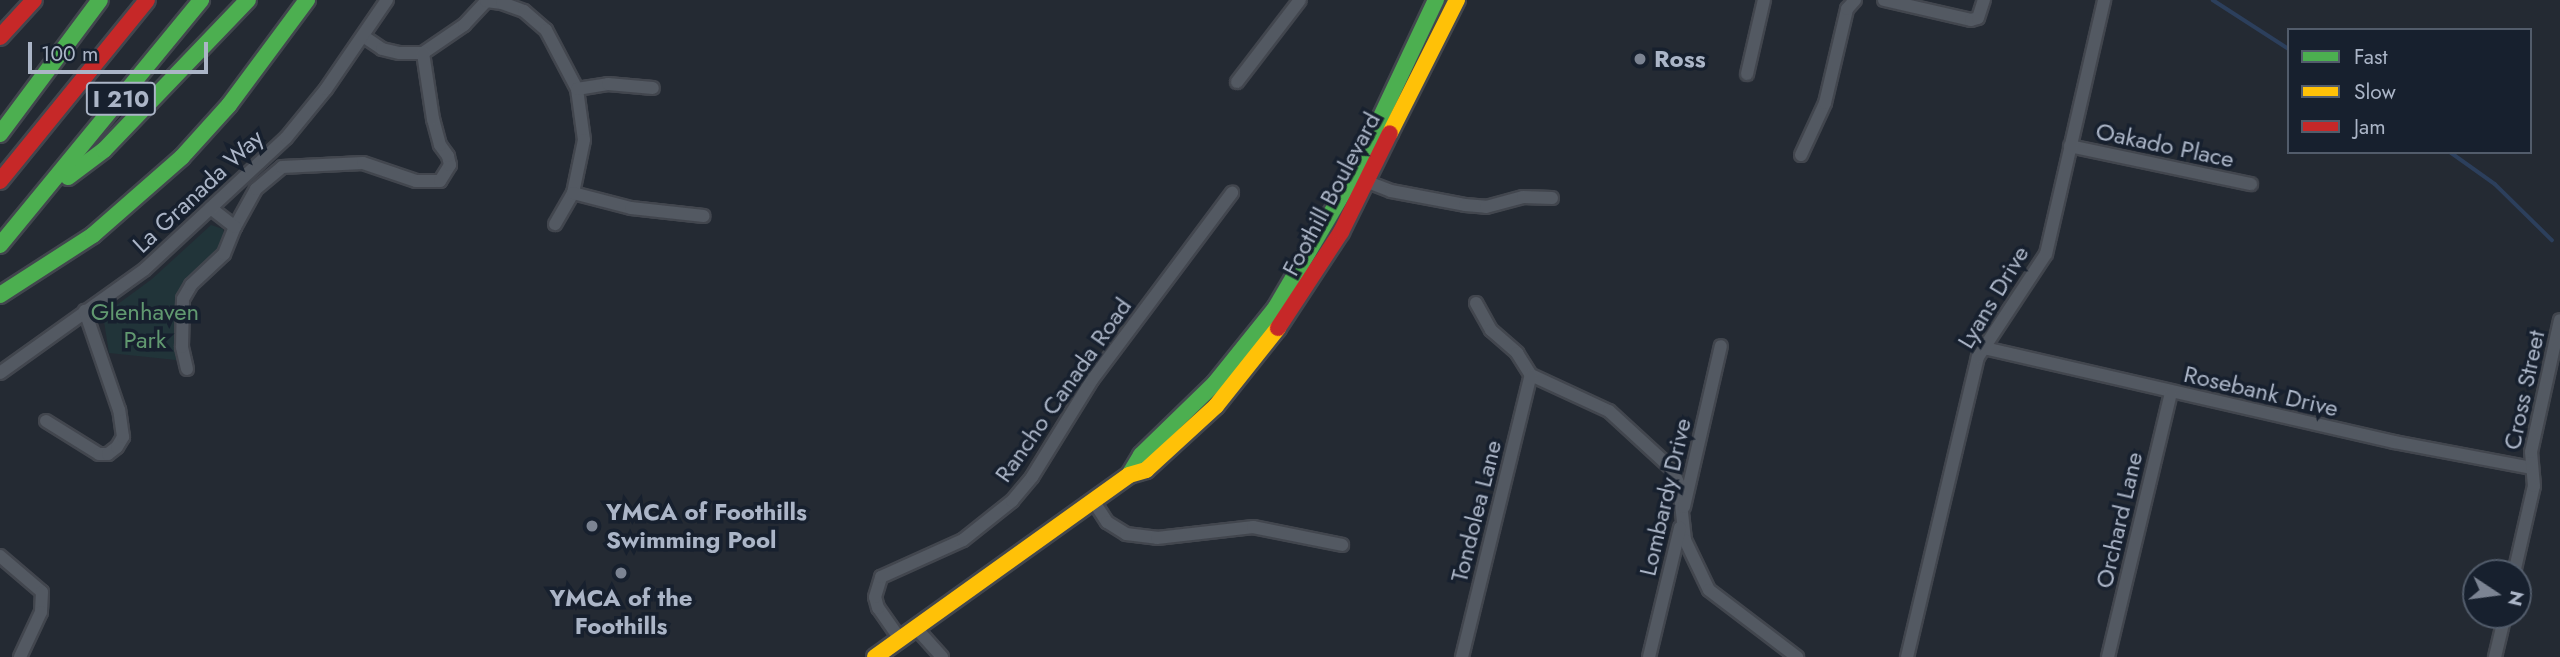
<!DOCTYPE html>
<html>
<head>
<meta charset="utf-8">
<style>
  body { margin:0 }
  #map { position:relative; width:2560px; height:657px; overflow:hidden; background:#242a33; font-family:Jost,sans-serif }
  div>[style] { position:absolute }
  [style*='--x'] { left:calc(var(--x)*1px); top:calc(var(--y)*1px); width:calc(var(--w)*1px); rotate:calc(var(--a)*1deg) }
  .green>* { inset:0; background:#213439 }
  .stream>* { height:3.5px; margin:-1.75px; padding:0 1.75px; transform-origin:1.75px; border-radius:1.75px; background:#2c3f5c }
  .roads { filter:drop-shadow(2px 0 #42464e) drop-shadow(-2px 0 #42464e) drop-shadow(0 2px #42464e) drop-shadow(0 -2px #42464e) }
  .street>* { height:12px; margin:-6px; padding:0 6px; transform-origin:6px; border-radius:6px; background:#535962 }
  .fast>* { height:16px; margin:-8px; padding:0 8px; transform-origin:8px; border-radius:8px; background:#4caf50 }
  .slow>* { height:16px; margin:-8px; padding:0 8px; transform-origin:8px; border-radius:8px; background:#ffc107 }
  .jam>* { height:16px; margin:-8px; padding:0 8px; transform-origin:8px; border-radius:8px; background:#c62828 }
  .dots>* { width:19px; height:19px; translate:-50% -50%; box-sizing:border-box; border:4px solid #17202e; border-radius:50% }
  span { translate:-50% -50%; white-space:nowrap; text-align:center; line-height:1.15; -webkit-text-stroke:7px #17202e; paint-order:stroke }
  .shield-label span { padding:2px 5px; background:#17202e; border:2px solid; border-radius:5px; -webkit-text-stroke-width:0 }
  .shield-label { font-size:23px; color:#abb5c7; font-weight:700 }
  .poi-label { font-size:24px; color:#abb5c7; font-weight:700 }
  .left { translate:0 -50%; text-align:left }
  .street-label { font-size:24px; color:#abb5c7 }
  .park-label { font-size:24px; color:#619970 }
  .legend { position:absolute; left:2287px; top:28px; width:245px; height:126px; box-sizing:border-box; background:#17202e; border:2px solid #525c6b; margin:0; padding:9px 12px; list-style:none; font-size:21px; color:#abb5c7 }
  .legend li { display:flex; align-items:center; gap:14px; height:35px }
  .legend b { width:35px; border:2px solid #525c6b }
  .north { position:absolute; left:2462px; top:559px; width:70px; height:70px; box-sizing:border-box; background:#17202e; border:2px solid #525c6b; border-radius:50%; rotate:103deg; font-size:19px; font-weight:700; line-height:28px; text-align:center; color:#abb5c7 }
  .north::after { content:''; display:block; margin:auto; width:24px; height:32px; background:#7c8493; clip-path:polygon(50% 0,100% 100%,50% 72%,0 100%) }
  .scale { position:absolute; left:28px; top:42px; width:180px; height:32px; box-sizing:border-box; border:4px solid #abb5c7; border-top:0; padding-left:9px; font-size:21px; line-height:24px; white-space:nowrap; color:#abb5c7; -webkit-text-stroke:5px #17202e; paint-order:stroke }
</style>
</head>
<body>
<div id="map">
  <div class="green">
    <div style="clip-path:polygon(211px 225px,223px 229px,225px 237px,217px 252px,184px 283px,177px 294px,180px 352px,176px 360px,109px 353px,103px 315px,152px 279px)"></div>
  </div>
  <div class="stream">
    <div style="--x:2213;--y:0;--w:90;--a:32.8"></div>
    <div style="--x:2450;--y:152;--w:55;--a:35.4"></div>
    <div style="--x:2495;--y:184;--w:80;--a:44.5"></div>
  </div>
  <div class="roads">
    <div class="street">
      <div style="--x:1884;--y:0;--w:89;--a:12.9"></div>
      <div style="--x:1971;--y:20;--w:7;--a:-16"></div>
      <div style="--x:1978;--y:18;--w:19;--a:-72"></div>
      <div style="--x:363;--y:36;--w:23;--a:34"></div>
      <div style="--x:382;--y:49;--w:18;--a:13"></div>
      <div style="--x:400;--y:53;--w:23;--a:0"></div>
      <div style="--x:423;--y:53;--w:50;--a:-34.3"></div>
      <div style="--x:464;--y:25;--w:33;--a:-47"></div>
      <div style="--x:486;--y:1;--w:16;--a:7"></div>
      <div style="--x:502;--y:3;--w:23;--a:20"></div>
      <div style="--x:524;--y:11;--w:29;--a:41"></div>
      <div style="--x:546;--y:30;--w:67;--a:62.3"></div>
      <div style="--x:577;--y:89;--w:51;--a:82.2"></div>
      <div style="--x:584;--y:140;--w:54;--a:101.7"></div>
      <div style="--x:573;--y:193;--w:36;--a:120"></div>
      <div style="--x:1747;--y:74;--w:76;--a:-77.1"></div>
      <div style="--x:1237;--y:82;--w:103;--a:-52.5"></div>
      <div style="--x:577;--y:89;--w:31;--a:-9"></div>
      <div style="--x:608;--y:84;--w:45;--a:5.1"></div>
      <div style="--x:2070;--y:146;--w:185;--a:11.9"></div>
      <div style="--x:1801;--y:155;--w:57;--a:-65.2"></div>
      <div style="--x:1825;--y:103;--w:97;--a:-76.8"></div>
      <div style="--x:1847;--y:9;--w:12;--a:-48"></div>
      <div style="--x:1360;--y:179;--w:33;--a:21"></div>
      <div style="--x:1391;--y:191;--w:75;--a:10.7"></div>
      <div style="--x:1465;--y:205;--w:21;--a:5"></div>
      <div style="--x:1486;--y:207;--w:38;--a:-15"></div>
      <div style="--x:1523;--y:197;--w:29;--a:2"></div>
      <div style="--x:573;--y:193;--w:60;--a:14.5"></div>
      <div style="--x:631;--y:208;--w:73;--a:6.3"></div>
      <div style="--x:235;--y:227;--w:43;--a:-61.1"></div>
      <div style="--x:256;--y:189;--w:34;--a:-40"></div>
      <div style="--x:282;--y:167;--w:81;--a:-2.8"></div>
      <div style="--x:363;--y:163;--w:56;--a:18.8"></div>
      <div style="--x:416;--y:181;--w:24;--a:0"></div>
      <div style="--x:440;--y:181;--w:19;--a:-58"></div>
      <div style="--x:450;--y:165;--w:9;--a:-103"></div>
      <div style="--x:448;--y:156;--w:14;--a:-126"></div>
      <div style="--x:440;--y:145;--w:27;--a:-105"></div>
      <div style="--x:433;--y:119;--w:67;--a:-98.6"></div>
      <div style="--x:1476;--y:303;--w:31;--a:61"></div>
      <div style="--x:1491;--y:330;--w:35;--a:41"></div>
      <div style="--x:1517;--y:353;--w:26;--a:58"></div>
      <div style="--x:1531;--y:375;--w:86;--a:24.8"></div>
      <div style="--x:1609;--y:411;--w:86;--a:42.6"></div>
      <div style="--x:1672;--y:469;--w:17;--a:66"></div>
      <div style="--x:1679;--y:485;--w:55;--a:83.8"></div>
      <div style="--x:1685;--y:540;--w:55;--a:64.4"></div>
      <div style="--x:1709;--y:590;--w:111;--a:37.3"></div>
      <div style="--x:1984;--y:348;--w:421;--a:12.9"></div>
      <div style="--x:2394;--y:442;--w:139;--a:10.7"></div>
      <div style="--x:187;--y:369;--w:23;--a:-103"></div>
      <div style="--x:182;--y:347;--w:48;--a:-88.8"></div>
      <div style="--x:183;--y:299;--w:16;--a:-60"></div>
      <div style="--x:191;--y:285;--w:45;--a:-43.2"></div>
      <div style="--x:224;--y:254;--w:29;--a:-68"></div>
      <div style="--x:235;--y:227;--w:31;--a:-142"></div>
      <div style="--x:0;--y:373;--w:178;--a:-35.6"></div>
      <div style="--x:145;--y:269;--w:192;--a:-42.9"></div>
      <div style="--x:286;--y:138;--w:63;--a:-50.8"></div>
      <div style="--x:326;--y:89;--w:108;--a:-55.6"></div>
      <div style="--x:46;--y:421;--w:62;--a:31.9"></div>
      <div style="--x:99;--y:454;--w:9;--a:0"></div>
      <div style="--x:108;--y:454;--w:11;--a:-38"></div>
      <div style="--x:117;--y:447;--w:12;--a:-59"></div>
      <div style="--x:123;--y:437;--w:27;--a:-98"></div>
      <div style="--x:119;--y:410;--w:105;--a:-109"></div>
      <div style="--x:1094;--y:502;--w:24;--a:57"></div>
      <div style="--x:1107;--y:522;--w:22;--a:32"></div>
      <div style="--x:1126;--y:534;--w:31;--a:7"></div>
      <div style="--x:1157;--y:538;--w:97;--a:-6.5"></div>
      <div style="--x:1253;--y:527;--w:91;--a:11.4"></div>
      <div style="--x:1684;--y:507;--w:165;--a:-77.1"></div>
      <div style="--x:0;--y:556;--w:55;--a:40.6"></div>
      <div style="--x:42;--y:592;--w:20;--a:93"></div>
      <div style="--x:41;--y:612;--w:50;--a:115"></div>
      <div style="--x:2514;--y:573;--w:89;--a:-77.1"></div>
      <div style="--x:2534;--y:486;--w:34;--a:-95"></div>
      <div style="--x:2531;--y:452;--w:135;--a:-77.6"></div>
      <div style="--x:916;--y:628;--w:39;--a:48"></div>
      <div style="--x:900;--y:639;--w:38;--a:-125"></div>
      <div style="--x:878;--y:608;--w:11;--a:-105"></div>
      <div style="--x:875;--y:597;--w:21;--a:-73"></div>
      <div style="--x:881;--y:577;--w:90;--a:-24.3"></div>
      <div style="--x:963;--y:540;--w:63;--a:-38.5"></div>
      <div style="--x:1012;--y:501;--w:31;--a:-50"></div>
      <div style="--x:1032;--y:477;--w:114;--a:-58.3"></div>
      <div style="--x:1092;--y:380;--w:234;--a:-53.2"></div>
      <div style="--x:1462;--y:657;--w:290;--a:-76.3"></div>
      <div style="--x:1649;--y:657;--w:133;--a:-76.5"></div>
      <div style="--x:1907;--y:657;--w:308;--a:-76.7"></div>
      <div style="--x:1978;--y:357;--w:123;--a:-56.6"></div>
      <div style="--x:2046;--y:254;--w:261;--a:-77.1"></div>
      <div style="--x:2108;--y:657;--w:272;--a:-76.6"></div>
      <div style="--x:2495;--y:657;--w:43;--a:-76.6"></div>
    </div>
    <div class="fast">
      <div style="--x:0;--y:134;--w:167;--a:-53.3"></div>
      <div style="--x:68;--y:177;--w:45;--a:-36.9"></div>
      <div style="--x:104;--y:150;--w:208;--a:-46.2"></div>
      <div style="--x:0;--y:245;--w:317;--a:-50.6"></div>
      <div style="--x:0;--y:295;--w:111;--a:-32.8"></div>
      <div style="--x:93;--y:235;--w:118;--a:-41.2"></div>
      <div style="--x:182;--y:157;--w:70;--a:-47.9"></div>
      <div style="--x:229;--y:105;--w:131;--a:-53.4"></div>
      <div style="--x:1129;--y:475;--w:23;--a:-59"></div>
      <div style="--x:1141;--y:455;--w:103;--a:-44.2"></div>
      <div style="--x:1215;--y:383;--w:97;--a:-51.2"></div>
      <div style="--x:1276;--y:307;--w:152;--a:-59.6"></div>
      <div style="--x:1353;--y:176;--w:195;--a:-64.8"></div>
    </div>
    <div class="slow">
      <div style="--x:1390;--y:133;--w:149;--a:-63.3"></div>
      <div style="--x:875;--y:657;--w:312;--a:-35.6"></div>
      <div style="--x:1129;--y:475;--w:18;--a:-16"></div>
      <div style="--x:1146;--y:470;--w:95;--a:-42.4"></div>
      <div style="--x:1216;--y:406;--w:100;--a:-51.5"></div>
    </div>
    <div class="jam">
      <div style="--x:0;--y:37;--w:50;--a:-47.4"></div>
      <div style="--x:0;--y:181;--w:233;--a:-50.9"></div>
      <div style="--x:1278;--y:328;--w:115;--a:-56.7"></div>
      <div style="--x:1341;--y:232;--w:110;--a:-63.7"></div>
    </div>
  </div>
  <div class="dots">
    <div style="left:1640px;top:59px;background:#7c8493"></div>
    <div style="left:592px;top:526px;background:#7c8493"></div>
    <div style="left:621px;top:573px;background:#7c8493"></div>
  </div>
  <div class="shield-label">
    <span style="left:121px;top:99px">I 210</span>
  </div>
  <div class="poi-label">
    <span class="left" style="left:1654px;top:59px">Ross</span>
    <span class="left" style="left:606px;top:526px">YMCA of Foothills<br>Swimming Pool</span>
    <span style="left:621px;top:612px">YMCA of the<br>Foothills</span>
  </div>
  <div class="street-label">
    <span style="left:2165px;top:145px;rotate:12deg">Oakado Place</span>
    <span style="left:198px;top:191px;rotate:-43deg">La Granada Way</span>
    <span style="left:1331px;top:194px;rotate:-62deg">Foothill Boulevard</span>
    <span style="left:1993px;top:297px;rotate:-59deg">Lyans Drive</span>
    <span style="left:1063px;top:390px;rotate:-55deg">Rancho Canada Road</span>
    <span style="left:2524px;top:390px;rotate:-78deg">Cross Street</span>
    <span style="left:2261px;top:391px;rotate:13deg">Rosebank Drive</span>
    <span style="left:1665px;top:497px;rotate:-77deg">Lombardy Drive</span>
    <span style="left:1476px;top:511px;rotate:-76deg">Tondolea Lane</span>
    <span style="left:2119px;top:520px;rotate:-77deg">Orchard Lane</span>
  </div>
  <div class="park-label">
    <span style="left:145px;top:326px">Glenhaven<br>Park</span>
  </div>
  <ul class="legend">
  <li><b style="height:9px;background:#4caf50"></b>Fast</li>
  <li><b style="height:9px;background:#ffc107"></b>Slow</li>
  <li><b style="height:9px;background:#c62828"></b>Jam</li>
  </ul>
  <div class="north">N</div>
  <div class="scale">100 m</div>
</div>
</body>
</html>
